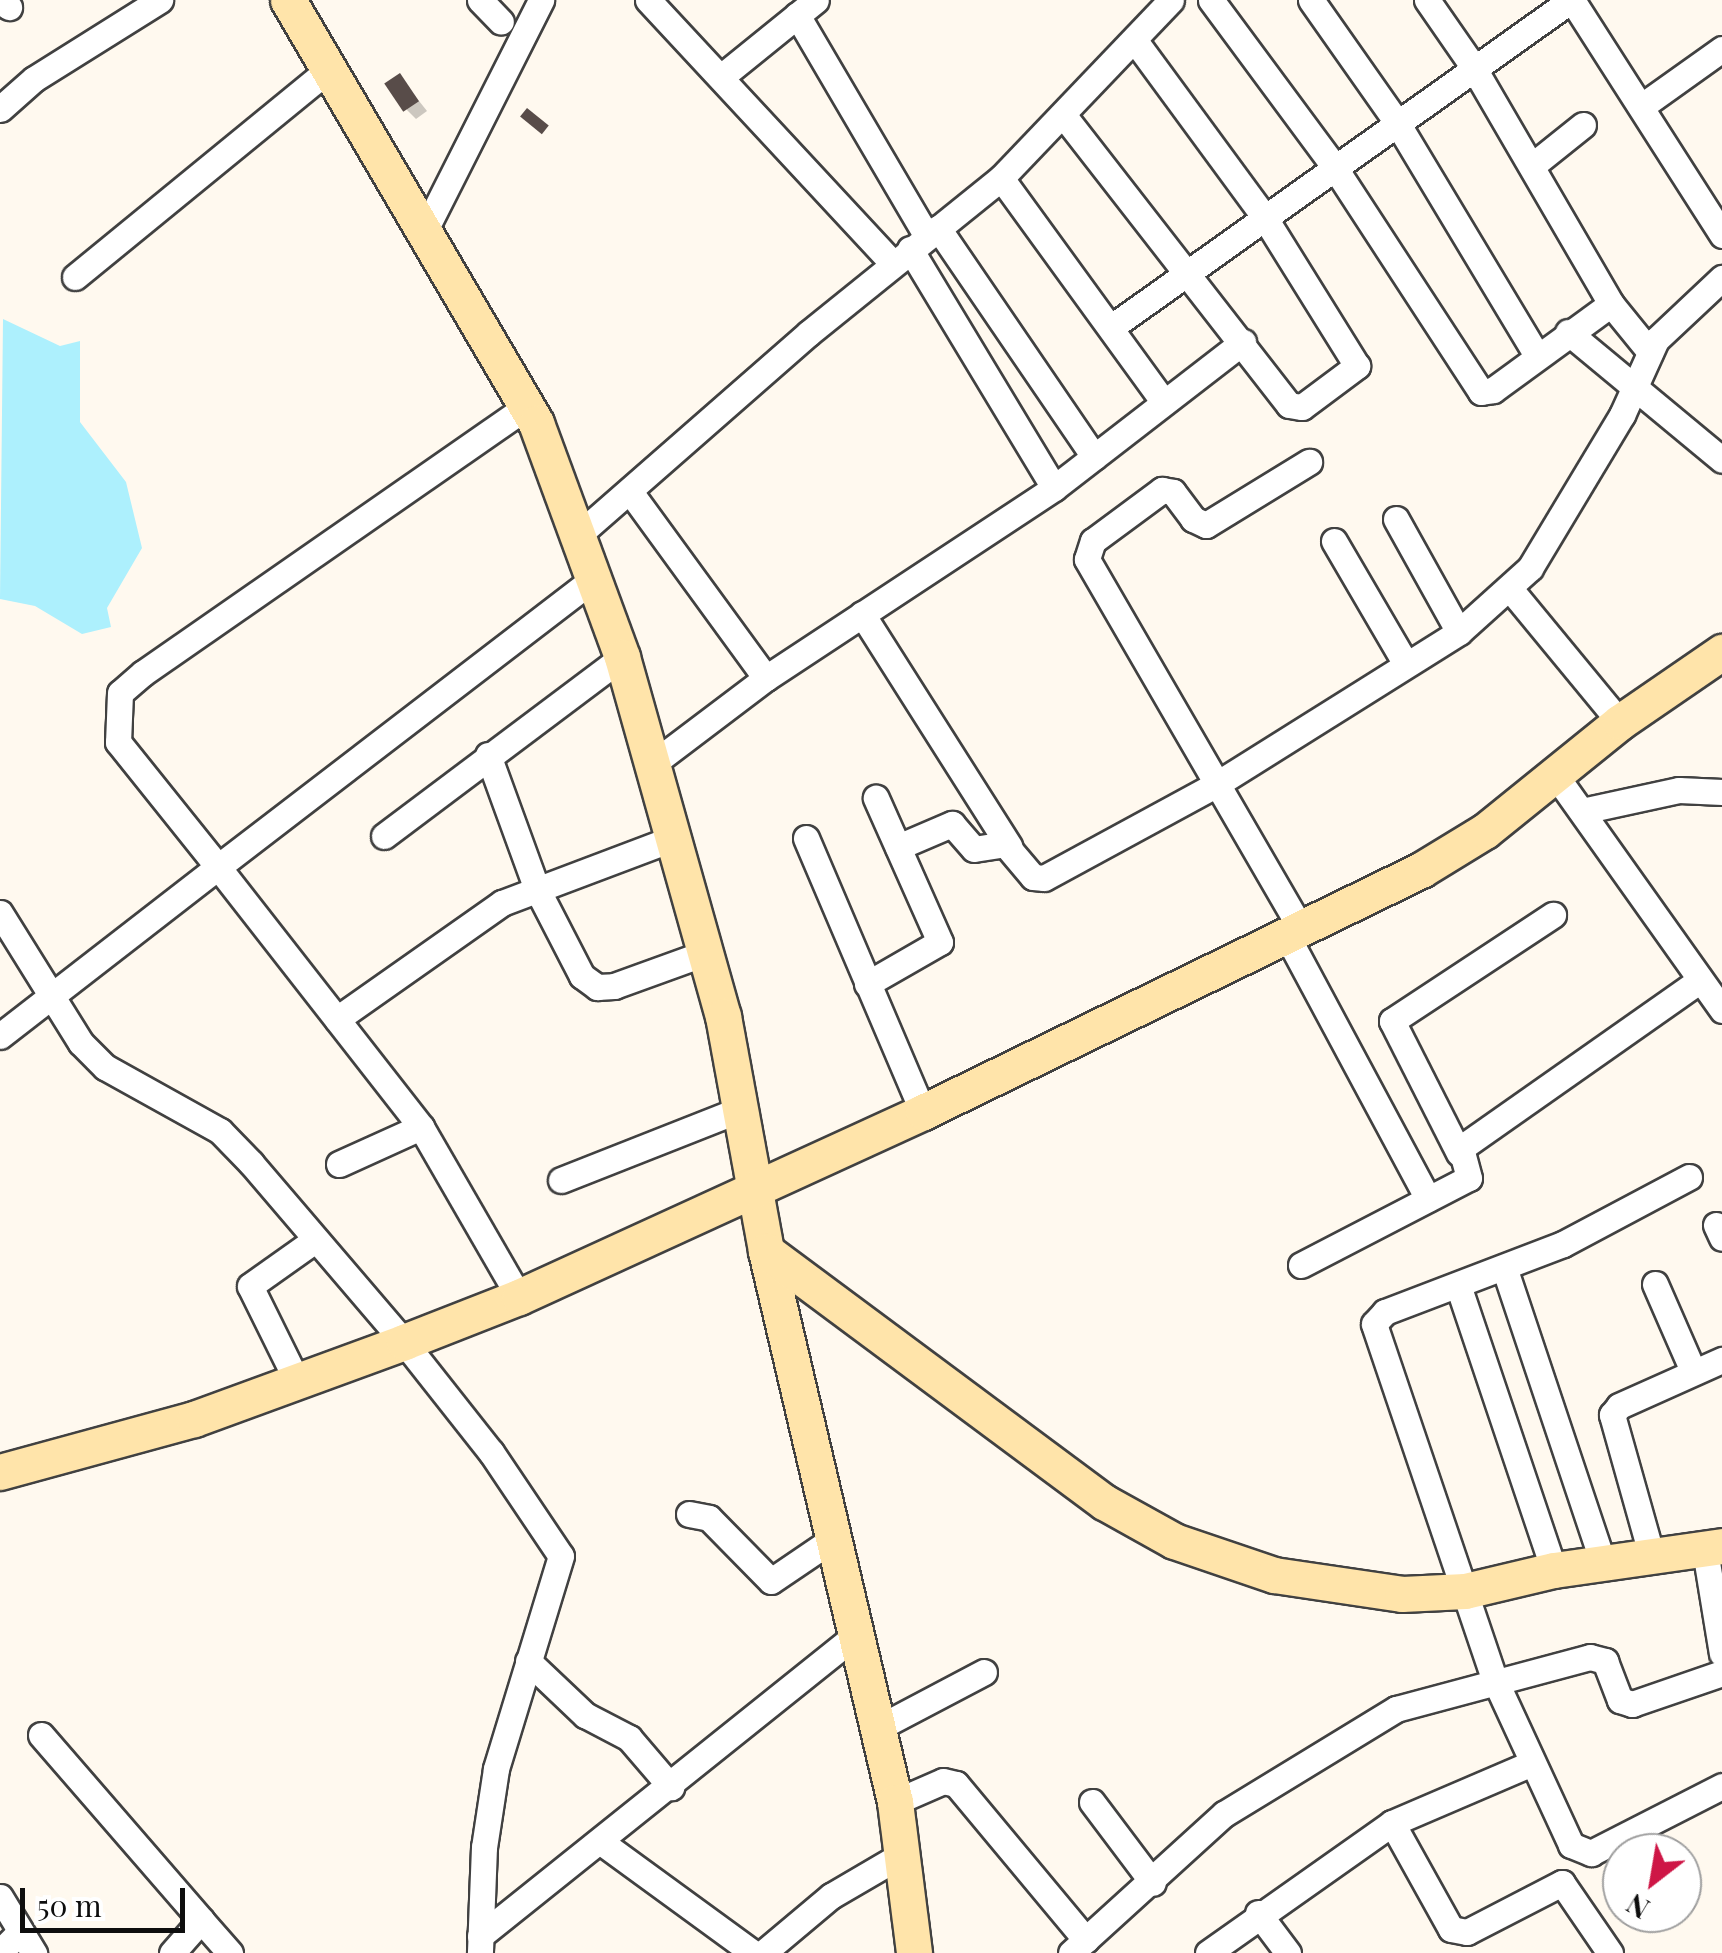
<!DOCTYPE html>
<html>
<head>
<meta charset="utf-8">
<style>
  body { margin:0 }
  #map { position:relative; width:1722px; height:1953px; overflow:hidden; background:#fff9ef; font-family:"Playfair Display",serif }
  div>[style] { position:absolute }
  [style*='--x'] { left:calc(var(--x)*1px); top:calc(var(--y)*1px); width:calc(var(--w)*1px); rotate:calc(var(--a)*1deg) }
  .water>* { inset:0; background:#adf0fd }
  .shadow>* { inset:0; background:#0003 }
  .building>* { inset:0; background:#584c49; transform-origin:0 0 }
  .roads { filter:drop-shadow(2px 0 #414141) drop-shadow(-2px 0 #414141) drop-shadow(0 2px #414141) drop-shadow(0 -2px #414141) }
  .street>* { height:25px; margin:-12.5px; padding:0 12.5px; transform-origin:12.5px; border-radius:12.5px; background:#fff }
  .secondary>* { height:35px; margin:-17.5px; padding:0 17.5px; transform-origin:17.5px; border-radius:17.5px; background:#ffe4aa }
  span { translate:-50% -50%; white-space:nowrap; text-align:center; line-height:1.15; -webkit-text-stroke:10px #fff; paint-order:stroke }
  .north { position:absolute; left:1602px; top:1833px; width:100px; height:100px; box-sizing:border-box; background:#fff; border:2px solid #9f9f9f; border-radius:50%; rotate:211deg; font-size:28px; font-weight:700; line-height:40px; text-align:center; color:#0e0e0e }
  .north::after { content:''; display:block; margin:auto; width:35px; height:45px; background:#ce1646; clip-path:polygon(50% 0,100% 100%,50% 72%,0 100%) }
  .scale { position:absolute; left:20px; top:1888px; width:165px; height:45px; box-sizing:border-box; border:5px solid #0e0e0e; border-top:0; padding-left:12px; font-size:30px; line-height:35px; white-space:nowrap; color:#0e0e0e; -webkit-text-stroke:8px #fff; paint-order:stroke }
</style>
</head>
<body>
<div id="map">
  <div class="water">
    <div style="clip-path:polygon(3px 319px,60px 346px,80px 341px,80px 422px,126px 482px,142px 548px,107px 608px,111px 627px,82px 634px,35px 606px,0 599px)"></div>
  </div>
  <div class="shadow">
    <div style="clip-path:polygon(400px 77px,427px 111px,416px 119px,407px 110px)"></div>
  </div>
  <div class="building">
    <div style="left:400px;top:73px;width:34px;height:19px;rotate:56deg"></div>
    <div style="left:527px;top:108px;width:28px;height:11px;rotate:39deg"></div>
  </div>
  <div class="roads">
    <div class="street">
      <div style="--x:480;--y:0;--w:30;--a:46"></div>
      <div style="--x:648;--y:0;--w:359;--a:47.1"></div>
      <div style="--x:1211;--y:0;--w:205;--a:53.5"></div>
      <div style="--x:1333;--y:165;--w:271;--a:56.9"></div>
      <div style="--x:1481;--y:392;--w:12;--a:-9"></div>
      <div style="--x:1493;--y:390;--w:146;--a:-36.1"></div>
      <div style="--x:1311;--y:0;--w:148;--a:54.9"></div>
      <div style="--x:1396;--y:121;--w:274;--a:59"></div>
      <div style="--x:1427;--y:0;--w:79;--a:55.3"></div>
      <div style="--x:1472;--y:65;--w:276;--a:59.8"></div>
      <div style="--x:1611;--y:304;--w:62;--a:50.9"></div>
      <div style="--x:1572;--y:0;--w:279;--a:57.4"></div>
      <div style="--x:0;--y:1;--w:11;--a:34"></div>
      <div style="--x:797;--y:15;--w:257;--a:59.6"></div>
      <div style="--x:721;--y:77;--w:122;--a:-39"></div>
      <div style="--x:1642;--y:106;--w:98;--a:-35.5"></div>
      <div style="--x:0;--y:109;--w:45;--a:-41.4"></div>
      <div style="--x:34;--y:79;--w:149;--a:-32.1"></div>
      <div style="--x:1064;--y:116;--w:366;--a:52.1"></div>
      <div style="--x:1289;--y:405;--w:13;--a:9"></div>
      <div style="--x:1302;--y:407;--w:69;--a:-36.7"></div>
      <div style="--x:1357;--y:366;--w:178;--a:-121.9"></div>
      <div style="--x:1263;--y:215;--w:216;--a:-126.3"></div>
      <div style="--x:1533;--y:165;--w:64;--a:-38.7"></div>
      <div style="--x:1001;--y:178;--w:277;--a:54"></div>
      <div style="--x:938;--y:228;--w:277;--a:55.7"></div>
      <div style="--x:424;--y:232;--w:260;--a:-63.2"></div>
      <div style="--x:910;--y:249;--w:279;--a:58.9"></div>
      <div style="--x:75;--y:277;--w:327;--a:-39.3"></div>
      <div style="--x:1113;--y:326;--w:562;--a:-35.44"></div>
      <div style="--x:1568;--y:332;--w:200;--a:39.7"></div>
      <div style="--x:526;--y:407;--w:466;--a:145.2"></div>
      <div style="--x:143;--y:673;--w:30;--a:139"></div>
      <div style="--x:120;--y:693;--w:49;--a:92.3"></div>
      <div style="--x:118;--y:742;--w:160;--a:51.3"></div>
      <div style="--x:218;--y:867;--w:476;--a:-37.5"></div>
      <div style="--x:631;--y:493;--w:229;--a:53.9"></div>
      <div style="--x:1396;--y:519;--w:129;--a:60.9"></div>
      <div style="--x:577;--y:536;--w:308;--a:-41.2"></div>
      <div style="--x:809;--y:333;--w:247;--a:-38.9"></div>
      <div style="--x:1001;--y:178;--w:246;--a:-46.3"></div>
      <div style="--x:1334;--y:541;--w:143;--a:59.7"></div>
      <div style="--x:1511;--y:590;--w:171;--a:50.5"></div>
      <div style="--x:862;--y:614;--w:275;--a:57.6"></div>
      <div style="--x:488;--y:755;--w:140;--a:70"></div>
      <div style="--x:536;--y:887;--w:100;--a:62.7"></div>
      <div style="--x:582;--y:976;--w:19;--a:36"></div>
      <div style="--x:597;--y:987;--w:17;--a:-3"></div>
      <div style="--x:614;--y:986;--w:97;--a:-19.9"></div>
      <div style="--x:655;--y:762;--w:139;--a:-37.1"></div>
      <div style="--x:766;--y:678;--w:345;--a:-33.4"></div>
      <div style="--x:1054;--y:488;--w:239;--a:-37.7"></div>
      <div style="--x:1556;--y:776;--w:287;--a:54.6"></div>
      <div style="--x:1582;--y:811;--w:99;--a:-12.2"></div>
      <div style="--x:1679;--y:790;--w:43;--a:2.7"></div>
      <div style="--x:384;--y:836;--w:298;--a:-36.9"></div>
      <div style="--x:806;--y:838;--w:298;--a:66.9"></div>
      <div style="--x:898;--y:847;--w:59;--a:-23.1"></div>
      <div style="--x:952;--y:824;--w:33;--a:49"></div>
      <div style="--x:974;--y:849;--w:31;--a:-9"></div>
      <div style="--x:1005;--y:844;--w:43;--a:49.7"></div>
      <div style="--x:1033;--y:877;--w:11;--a:5"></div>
      <div style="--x:1044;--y:878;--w:197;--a:-28.5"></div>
      <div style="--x:1217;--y:784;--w:286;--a:-32.1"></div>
      <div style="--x:1459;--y:632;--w:96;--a:-42"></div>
      <div style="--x:1530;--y:568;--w:179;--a:-59"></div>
      <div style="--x:1622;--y:415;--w:82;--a:-65.6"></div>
      <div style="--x:1656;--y:340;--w:91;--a:-43.2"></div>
      <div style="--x:0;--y:913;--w:153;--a:58.1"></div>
      <div style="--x:81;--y:1043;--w:34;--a:45"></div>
      <div style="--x:105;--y:1067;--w:132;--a:29.1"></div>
      <div style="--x:220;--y:1131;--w:45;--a:45.9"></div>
      <div style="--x:251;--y:1163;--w:235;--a:49.5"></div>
      <div style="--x:404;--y:1342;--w:140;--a:51.7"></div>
      <div style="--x:491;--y:1452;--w:125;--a:56.1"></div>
      <div style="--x:561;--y:1556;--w:223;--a:107"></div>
      <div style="--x:496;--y:1769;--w:79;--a:98.7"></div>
      <div style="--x:484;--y:1847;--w:106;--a:92.2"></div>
      <div style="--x:1300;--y:927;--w:425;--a:-120.1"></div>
      <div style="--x:1087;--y:559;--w:19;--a:-72"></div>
      <div style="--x:1093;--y:541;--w:86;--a:-36.5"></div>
      <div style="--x:1162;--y:490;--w:11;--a:10"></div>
      <div style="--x:1173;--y:492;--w:34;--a:53"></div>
      <div style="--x:1193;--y:519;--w:14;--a:25"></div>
      <div style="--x:1206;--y:525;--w:121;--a:-31.5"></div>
      <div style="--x:1287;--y:936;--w:298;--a:61.8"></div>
      <div style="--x:867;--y:984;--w:84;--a:-29.9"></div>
      <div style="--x:940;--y:942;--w:158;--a:-114"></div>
      <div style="--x:337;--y:1019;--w:202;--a:-35.1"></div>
      <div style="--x:502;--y:903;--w:187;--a:-20.7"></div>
      <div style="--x:0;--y:1036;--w:276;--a:-37.8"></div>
      <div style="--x:218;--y:867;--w:330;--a:52"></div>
      <div style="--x:421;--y:1127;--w:196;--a:60"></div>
      <div style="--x:1459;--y:1153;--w:148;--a:-116.9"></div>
      <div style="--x:1392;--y:1021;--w:193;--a:-33.4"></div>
      <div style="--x:339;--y:1164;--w:90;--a:-24.3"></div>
      <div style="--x:1689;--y:1177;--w:143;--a:152"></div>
      <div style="--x:1563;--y:1244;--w:191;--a:159.1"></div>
      <div style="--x:1385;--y:1312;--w:16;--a:133"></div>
      <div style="--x:1374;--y:1324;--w:374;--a:71.3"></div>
      <div style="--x:1494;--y:1678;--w:184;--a:65.2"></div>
      <div style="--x:1571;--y:1845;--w:22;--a:22"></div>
      <div style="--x:1591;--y:1853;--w:147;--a:-27.1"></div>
      <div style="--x:561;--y:1180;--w:191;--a:-21.5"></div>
      <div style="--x:1716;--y:1225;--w:14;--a:65"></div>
      <div style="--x:1301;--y:1265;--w:189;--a:-27.4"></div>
      <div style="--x:1469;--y:1178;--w:31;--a:-105"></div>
      <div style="--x:1461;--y:1148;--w:292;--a:-35.1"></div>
      <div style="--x:1505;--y:1270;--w:312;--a:71.5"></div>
      <div style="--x:1655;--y:1284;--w:95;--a:66.4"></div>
      <div style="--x:1459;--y:1288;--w:298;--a:71.4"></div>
      <div style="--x:298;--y:1383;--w:108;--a:-116.3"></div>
      <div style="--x:250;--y:1286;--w:80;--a:-35.3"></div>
      <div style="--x:689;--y:1514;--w:20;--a:11"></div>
      <div style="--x:709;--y:1518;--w:88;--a:45.5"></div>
      <div style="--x:771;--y:1581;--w:75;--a:-34.1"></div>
      <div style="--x:1705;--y:1550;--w:105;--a:80.7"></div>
      <div style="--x:1652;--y:1557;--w:148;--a:-105.7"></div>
      <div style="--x:1612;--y:1415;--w:11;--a:-52"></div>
      <div style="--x:1619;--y:1406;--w:113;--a:-24.1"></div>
      <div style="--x:528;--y:1661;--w:79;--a:43.5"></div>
      <div style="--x:585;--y:1715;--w:50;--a:27.6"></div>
      <div style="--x:629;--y:1738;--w:65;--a:49.4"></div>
      <div style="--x:876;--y:1729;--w:122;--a:-27.8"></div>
      <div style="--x:41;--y:1735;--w:245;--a:49.1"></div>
      <div style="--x:895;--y:1802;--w:52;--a:-23.6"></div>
      <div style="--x:943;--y:1781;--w:13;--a:13"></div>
      <div style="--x:956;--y:1784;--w:203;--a:50.2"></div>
      <div style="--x:1092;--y:1802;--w:101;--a:53"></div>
      <div style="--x:1392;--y:1823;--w:121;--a:60.9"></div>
      <div style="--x:1451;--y:1929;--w:16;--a:11"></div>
      <div style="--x:1467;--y:1932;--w:107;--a:-27.3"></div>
      <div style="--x:1562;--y:1883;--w:85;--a:55.6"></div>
      <div style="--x:601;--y:1842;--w:188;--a:36.1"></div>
      <div style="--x:0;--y:1897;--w:66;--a:58.7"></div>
      <div style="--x:1258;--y:1913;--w:50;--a:53.1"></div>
      <div style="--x:480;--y:1936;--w:482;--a:-38.7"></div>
      <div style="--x:0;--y:1952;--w:28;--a:-45"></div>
      <div style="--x:172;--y:1953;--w:44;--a:-48.7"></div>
      <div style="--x:201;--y:1920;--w:44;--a:48.7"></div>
      <div style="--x:763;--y:1953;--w:89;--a:-40"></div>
      <div style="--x:831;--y:1896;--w:83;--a:-30.3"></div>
      <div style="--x:1071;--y:1953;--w:207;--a:-42.3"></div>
      <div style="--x:1224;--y:1814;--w:202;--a:-31.4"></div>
      <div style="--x:1396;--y:1709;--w:201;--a:-15"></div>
      <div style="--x:1590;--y:1657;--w:16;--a:15"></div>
      <div style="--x:1605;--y:1661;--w:42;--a:69"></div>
      <div style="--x:1620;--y:1700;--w:13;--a:18"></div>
      <div style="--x:1632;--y:1704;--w:95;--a:-19"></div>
      <div style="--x:1208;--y:1953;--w:225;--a:-35.2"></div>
      <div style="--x:1392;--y:1823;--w:152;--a:-23.2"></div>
    </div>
    <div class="secondary">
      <div style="--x:288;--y:0;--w:490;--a:59.6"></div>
      <div style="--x:536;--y:423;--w:249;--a:69.8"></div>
      <div style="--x:622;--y:657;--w:373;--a:74.3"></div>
      <div style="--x:723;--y:1016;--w:239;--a:79.6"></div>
      <div style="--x:766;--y:1251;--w:566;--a:76.82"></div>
      <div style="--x:895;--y:1802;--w:152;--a:82.8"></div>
      <div style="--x:766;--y:1251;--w:421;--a:36.6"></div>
      <div style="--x:1104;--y:1502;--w:80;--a:29.1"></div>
      <div style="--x:1174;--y:1541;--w:106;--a:18.8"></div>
      <div style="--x:1274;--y:1575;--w:129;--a:8.4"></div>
      <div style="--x:1402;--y:1594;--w:63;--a:-2.7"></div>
      <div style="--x:1465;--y:1591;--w:91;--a:-13.3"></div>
      <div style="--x:1554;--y:1570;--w:170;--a:-8.1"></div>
      <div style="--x:0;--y:1472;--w:201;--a:-15.3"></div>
      <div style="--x:194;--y:1419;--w:224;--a:-20.1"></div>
      <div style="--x:404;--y:1342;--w:123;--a:-21.4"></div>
      <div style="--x:519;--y:1297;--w:444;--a:-24.6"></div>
      <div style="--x:923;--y:1112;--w:554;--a:-25.92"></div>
      <div style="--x:1421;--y:870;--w:75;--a:-31.4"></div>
      <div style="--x:1485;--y:831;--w:174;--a:-38.9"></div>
      <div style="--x:1620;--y:722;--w:124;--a:-34.5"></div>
    </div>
  </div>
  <div class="north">N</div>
  <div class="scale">50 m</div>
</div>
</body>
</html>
